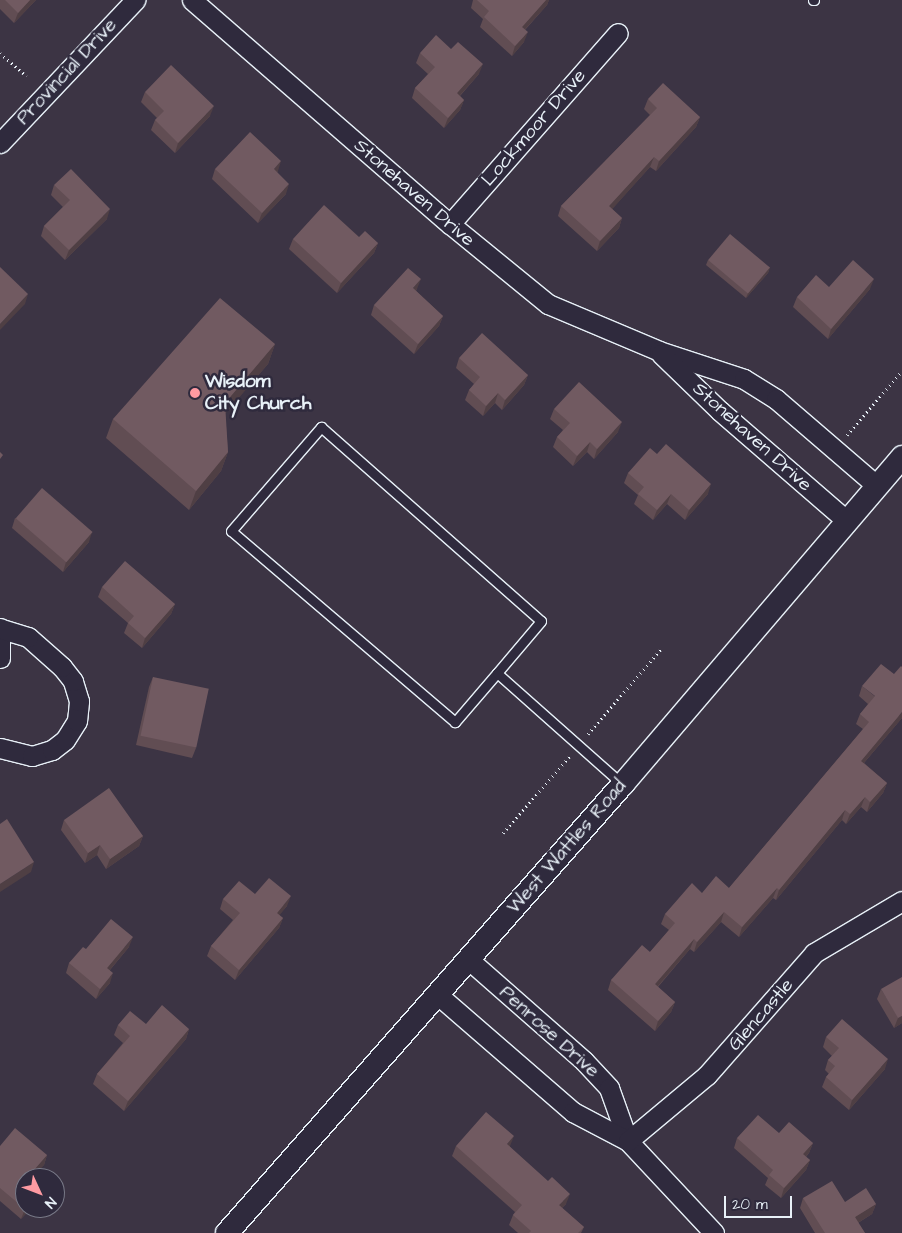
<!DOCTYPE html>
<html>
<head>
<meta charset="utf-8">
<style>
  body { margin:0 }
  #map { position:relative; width:902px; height:1233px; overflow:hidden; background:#3c3444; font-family:"Architects Daughter",sans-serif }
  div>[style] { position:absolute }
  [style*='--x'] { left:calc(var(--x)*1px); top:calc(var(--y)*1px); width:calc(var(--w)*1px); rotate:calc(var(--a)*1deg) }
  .path>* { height:3px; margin-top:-1.5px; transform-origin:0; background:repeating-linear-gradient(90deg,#e8f1f8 0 1px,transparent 0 5px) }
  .roads { filter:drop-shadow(1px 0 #e8f1f8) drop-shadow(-1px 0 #e8f1f8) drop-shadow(0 1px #e8f1f8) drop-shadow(0 -1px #e8f1f8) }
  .service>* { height:9px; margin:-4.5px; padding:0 4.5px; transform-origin:4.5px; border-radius:4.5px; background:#2f2a3d }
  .minor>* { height:19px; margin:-9.5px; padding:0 9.5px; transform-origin:9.5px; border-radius:9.5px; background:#2f2a3d }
  .tertiary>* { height:22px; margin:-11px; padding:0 11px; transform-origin:11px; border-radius:11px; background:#2f2a3d }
  .wall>* { inset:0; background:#614d53 }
  .shaded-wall>* { inset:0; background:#4f3f44 }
  .building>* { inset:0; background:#715a61; transform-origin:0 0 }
  .dots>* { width:14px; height:14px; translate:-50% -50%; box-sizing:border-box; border:2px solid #2f2a3d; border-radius:50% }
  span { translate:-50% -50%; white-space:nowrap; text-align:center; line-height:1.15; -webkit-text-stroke:5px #2f2a3d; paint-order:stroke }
  .street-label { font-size:19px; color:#e8f1f8 }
  .poi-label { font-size:19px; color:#e8f1f8; font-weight:700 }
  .left { translate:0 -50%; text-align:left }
  .north { position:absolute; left:15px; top:1168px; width:50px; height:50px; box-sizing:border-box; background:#2f2a3d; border:1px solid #797a88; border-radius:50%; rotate:133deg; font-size:14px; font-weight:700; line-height:20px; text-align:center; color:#e8f1f8 }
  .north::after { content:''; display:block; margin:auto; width:18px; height:22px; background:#ff9aa2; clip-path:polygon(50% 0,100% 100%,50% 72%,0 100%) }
  .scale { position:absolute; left:724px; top:1196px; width:68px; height:22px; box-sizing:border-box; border:2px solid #e8f1f8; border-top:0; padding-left:6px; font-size:15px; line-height:18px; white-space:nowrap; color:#e8f1f8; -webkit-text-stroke:4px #2f2a3d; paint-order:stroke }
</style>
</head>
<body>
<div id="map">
  <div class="path">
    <div style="--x:0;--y:53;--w:35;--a:41"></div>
    <div style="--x:847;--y:435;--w:84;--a:-49.3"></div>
    <div style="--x:588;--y:734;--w:113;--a:-49.3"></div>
    <div style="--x:503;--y:833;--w:102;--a:-49"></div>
  </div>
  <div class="roads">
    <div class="service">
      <div style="--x:813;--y:0;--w:1;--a:0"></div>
      <div style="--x:497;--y:673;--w:65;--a:130.6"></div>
      <div style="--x:455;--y:722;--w:294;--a:-139.5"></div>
      <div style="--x:231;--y:531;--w:138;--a:-49.1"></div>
      <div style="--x:321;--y:427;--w:293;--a:41.4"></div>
      <div style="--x:541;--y:621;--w:68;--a:130.2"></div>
      <div style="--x:497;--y:673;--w:167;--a:41.6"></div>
    </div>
    <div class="minor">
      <div style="--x:192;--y:0;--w:342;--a:41"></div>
      <div style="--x:450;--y:224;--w:127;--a:39.2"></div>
      <div style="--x:548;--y:304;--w:121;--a:22.9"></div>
      <div style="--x:659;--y:351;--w:89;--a:18.2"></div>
      <div style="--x:744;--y:379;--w:38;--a:32"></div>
      <div style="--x:776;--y:399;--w:133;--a:40.7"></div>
      <div style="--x:0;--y:143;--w:197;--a:-46.6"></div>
      <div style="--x:450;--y:224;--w:254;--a:-48.7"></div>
      <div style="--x:661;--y:354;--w:82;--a:44"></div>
      <div style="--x:720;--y:411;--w:168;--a:40.9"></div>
      <div style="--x:0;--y:628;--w:30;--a:90"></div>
      <div style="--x:0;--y:748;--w:33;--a:14"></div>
      <div style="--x:32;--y:756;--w:21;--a:-17"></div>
      <div style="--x:52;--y:750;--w:16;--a:-38"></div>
      <div style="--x:65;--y:740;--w:22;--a:-58"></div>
      <div style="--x:77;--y:721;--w:20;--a:-84"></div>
      <div style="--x:79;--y:701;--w:21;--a:-107"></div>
      <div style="--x:73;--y:681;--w:18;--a:-128"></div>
      <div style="--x:62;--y:667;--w:45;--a:-138.6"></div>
      <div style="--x:28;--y:637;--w:28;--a:-163"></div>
      <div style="--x:468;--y:959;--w:154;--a:41.3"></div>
      <div style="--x:584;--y:1061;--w:37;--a:47"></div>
      <div style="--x:609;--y:1088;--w:56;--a:70.3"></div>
      <div style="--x:438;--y:995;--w:179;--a:40.9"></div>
      <div style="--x:573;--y:1112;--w:62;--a:27.8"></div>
      <div style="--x:628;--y:1141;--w:126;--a:46.9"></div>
      <div style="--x:628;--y:1141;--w:103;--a:-39.9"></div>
      <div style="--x:707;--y:1075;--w:162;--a:-48.7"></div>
      <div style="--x:814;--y:953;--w:102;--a:-30.6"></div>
    </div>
    <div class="tertiary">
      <div style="--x:227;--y:1233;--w:599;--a:-48.59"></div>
      <div style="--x:623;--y:784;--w:430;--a:-49.5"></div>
    </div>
  </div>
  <div class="wall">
    <div style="clip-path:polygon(0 0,36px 0,14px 23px,0 9px)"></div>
    <div style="clip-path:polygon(473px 0,549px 0,547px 5px,525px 30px,524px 42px,512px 56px,480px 27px,483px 19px,471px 8px)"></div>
    <div style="clip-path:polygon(420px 53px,479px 74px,460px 96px,464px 100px,460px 110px,444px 128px,412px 98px,415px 88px,428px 74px,416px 63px)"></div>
    <div style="clip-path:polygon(145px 92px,210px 116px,175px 153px,151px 130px,155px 120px,157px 118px,141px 102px)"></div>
    <div style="clip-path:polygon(648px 99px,700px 117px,696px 127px,656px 171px,650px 167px,612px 209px,622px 218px,619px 228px,597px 251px,558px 216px,561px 206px,650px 115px,644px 109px)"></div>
    <div style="clip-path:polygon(215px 169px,278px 171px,277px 172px,286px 194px,258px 223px,212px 179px)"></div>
    <div style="clip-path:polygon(54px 185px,107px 219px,65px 260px,41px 236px,44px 226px,63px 207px,51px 195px)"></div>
    <div style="clip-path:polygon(359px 237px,378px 243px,374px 253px,337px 293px,289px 249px,293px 239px)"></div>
    <div style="clip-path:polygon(708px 260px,770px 267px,768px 273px,746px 298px,706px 265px)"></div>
    <div style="clip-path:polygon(417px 289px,416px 291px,443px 316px,439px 326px,414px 354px,371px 315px,374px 305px)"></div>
    <div style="clip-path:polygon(870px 289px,828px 339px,793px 307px,797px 297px)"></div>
    <div style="clip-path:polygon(275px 344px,268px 364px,225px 413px,228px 452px,221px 471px,189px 510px,106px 438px,113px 419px)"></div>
    <div style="clip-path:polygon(459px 358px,528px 375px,524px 385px,502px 410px,495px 403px,483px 416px,465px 400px,469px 390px,474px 384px,456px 368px)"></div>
    <div style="clip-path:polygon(554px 409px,618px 432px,594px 459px,587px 452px,573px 466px,553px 447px,557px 437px,563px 430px,550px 419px)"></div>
    <div style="clip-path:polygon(657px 454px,708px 494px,685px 520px,667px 504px,653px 520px,634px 504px,638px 495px,624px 483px,628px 473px)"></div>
    <div style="clip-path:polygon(15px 518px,89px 542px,63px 572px,12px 528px)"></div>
    <div style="clip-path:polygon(102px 587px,175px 604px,171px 614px,142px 648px,124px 633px,128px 623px,98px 597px)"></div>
    <div style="clip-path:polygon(153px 677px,196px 748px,192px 758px,136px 745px,149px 687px)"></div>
    <div style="clip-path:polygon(862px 686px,902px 718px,864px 763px,887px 783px,883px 793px,867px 812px,861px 807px,846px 824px,842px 820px,776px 900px,773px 898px,739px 937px,721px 922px,694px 952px,690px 949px,658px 987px,675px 1002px,671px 1012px,655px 1031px,608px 990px,611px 980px,650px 952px,669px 930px,661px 924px,665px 914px,702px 893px,729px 888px,863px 729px,856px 724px,860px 714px,868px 704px,859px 696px)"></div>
    <div style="clip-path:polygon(64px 820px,143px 836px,139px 846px,106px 869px,97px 855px,85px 863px,61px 830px)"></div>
    <div style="clip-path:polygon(255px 894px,287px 906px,279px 915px,283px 918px,279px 928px,235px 980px,207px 956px,211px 946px,233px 920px,220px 909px,223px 899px)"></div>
    <div style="clip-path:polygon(129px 947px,110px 970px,110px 983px,96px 999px,66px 973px,69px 963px,86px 949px)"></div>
    <div style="clip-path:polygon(881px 989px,902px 1023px,894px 1028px,877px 999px)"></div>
    <div style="clip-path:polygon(146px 1024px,189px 1029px,186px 1039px,124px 1111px,93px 1084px,97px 1074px,123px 1043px,114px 1035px,118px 1025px)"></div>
    <div style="clip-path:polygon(826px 1037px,885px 1069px,849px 1110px,822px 1087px,826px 1077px,829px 1074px,825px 1070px,828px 1060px,832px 1056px,823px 1047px)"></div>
    <div style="clip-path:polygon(779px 1133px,813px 1143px,809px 1153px,806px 1157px,810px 1160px,806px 1170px,781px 1198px,765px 1185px,768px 1178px,734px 1148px,737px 1138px)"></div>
    <div style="clip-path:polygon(0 1146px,47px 1155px,44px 1165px,25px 1178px,31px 1208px,21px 1219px,0 1201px)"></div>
    <div style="clip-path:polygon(456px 1146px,510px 1146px,510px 1147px,566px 1204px,562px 1208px,584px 1227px,581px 1233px,518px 1233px,509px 1225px,513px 1215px,515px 1212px,452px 1156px)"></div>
    <div style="clip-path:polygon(803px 1198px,845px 1202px,876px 1204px,872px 1214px,858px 1223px,865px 1233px,815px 1233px,800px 1208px)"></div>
  </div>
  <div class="shaded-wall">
    <div style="clip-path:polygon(30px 0,36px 0,14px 23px,18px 13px)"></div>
    <div style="clip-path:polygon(546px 0,549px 0,547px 5px,518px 37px,522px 27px)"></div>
    <div style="clip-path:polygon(528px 32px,524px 42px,512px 56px,515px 46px)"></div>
    <div style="clip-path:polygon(483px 64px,479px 74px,453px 103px,457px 93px)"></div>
    <div style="clip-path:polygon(464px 100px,460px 110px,444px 128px,448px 118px)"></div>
    <div style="clip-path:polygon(214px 106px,210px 116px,175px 153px,178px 143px)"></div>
    <div style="clip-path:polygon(700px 117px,696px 127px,656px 171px,659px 161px)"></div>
    <div style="clip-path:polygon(654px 157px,650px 167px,606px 216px,609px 206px)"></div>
    <div style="clip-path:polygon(281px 161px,278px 171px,270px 179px,274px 169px)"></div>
    <div style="clip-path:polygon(289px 184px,286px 194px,258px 223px,262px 213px)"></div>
    <div style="clip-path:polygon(110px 209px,107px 219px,65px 260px,69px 250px)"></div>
    <div style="clip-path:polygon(622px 218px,619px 228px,597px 251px,600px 241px)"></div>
    <div style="clip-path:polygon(378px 243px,374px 253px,337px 293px,341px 283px)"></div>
    <div style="clip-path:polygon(770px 267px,768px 273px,746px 298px,748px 293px)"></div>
    <div style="clip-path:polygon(421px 279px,417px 289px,409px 298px,413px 288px)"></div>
    <div style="clip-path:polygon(874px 279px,870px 289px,828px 339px,831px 329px)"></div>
    <div style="clip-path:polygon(28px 294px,25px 304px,0 330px,0 324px)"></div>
    <div style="clip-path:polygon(443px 316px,439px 326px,414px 354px,418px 344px)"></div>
    <div style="clip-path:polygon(275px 344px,268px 364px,218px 422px,225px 403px)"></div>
    <div style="clip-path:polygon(528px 375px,524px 385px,502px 410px,505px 400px)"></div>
    <div style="clip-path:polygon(498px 393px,495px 403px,483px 416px,486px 406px)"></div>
    <div style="clip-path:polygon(622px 422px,618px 432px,594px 459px,597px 449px)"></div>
    <div style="clip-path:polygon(590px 442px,587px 452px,573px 466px,577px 456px)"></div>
    <div style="clip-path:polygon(228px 452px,221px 471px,189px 510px,196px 491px)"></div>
    <div style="clip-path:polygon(711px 484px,708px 494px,685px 520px,689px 510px)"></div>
    <div style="clip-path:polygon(671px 494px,667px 504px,653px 520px,657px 510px)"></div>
    <div style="clip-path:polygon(92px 532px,89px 542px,63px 572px,66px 562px)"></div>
    <div style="clip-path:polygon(175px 604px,171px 614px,142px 648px,145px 638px)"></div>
    <div style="clip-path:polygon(902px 712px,902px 718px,857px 771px,861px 761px)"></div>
    <div style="clip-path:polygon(887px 783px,883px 793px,867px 812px,870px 802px)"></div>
    <div style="clip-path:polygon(865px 797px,861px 807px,846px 824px,850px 814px)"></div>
    <div style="clip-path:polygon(845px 810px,842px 820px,776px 900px,779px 890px)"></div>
    <div style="clip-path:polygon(143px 836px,139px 846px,106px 869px,110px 859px)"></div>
    <div style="clip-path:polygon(100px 845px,97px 855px,85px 863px,88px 853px)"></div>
    <div style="clip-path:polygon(34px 862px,31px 872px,0 892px,0 884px)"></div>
    <div style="clip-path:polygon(777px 888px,773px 898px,739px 937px,742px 927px)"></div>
    <div style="clip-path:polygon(291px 896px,287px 906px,273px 923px,277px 913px)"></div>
    <div style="clip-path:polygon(724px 912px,721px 922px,694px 952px,697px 942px)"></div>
    <div style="clip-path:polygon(283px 918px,279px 928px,235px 980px,239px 970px)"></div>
    <div style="clip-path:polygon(133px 937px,129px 947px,103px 978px,107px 968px)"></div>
    <div style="clip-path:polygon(694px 939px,690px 949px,651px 994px,655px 984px)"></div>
    <div style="clip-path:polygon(113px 973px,110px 983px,96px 999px,100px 989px)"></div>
    <div style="clip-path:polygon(675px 1002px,671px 1012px,655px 1031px,658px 1021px)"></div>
    <div style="clip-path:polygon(902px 1016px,902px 1023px,894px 1028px,898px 1018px)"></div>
    <div style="clip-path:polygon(189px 1029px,186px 1039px,124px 1111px,128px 1101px)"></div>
    <div style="clip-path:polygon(888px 1059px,885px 1069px,849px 1110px,852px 1100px)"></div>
    <div style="clip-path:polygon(514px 1136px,510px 1146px,503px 1154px,507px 1144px)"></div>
    <div style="clip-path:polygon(813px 1143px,809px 1153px,799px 1164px,803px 1154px)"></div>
    <div style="clip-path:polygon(47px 1155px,44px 1165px,33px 1178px,27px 1178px)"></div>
    <div style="clip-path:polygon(810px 1160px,806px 1170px,781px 1198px,784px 1188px)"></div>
    <div style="clip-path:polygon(570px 1194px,566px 1204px,555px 1215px,559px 1205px)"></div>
    <div style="clip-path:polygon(876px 1204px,872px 1214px,851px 1227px,855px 1217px)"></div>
    <div style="clip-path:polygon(26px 1208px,31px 1208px,21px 1219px,25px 1209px)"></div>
  </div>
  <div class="building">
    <div style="clip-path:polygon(5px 0,30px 0,18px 13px)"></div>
    <div style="clip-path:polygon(477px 0,546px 0,522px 27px,528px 32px,515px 46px,484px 17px,489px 11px)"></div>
    <div style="clip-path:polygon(436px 35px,451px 49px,458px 42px,483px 64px,457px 93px,464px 100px,448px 118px,415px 88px,435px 67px,420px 53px)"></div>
    <div style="clip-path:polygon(171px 65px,214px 106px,178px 143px,155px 120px,164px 111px,145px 92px)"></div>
    <div style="clip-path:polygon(663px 83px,700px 117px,659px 161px,654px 157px,609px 206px,622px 218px,600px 241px,561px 206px,657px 108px,648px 99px)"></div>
    <div style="clip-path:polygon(250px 132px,281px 161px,274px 169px,289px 184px,262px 213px,215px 169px)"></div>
    <div style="clip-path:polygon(71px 169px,110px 209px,69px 250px,44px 226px,70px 200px,54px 185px)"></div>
    <div style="clip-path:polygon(324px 205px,359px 237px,365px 231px,378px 243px,341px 283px,293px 239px)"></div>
    <div style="left:730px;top:234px;width:52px;height:34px;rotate:40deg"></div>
    <div style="clip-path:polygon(853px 260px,874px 279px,831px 329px,797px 297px,816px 275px,829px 287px)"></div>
    <div style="clip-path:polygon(0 267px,28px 294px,0 324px)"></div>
    <div style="clip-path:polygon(408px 268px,421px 279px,413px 288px,443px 316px,418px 344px,374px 305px)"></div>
    <div style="clip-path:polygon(220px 298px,275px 344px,225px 403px,228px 452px,196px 491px,113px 419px)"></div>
    <div style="clip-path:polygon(482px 333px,528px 375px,505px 400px,498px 393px,486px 406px,469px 390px,480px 377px,459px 358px)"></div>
    <div style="clip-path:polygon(579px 382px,622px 422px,597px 449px,590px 442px,577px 456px,557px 437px,570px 423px,554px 409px)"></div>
    <div style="clip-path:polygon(666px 444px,711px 484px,689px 510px,671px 494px,657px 510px,638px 494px,644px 487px,628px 473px,650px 448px,657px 454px)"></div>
    <div style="clip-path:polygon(0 452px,3px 455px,0 459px)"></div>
    <div style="left:42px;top:488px;width:67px;height:40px;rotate:41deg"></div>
    <div style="clip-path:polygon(125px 561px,175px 604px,145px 638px,128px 623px,134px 616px,102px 587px)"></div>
    <div style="clip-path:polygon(881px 664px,894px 674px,901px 666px,902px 667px,902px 712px,861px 761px,887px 783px,870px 802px,865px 797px,850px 814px,845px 810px,779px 890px,777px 888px,742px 927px,724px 912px,697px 942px,694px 939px,655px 984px,675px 1002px,658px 1021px,611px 980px,642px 945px,650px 952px,675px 923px,665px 914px,692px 883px,702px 893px,716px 876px,729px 888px,869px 722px,860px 714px,875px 696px,862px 686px)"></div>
    <div style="left:153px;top:677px;width:57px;height:60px;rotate:12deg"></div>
    <div style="clip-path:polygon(109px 788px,143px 836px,110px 859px,100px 845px,88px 853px,64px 820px)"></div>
    <div style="clip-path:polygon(7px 819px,34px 862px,0 884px,0 824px)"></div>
    <div style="clip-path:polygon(269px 878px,291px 896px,277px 913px,283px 918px,239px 970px,211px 946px,240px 913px,223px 899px,239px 881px,255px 894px)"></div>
    <div style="clip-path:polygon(111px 919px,133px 937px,107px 968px,113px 973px,100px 989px,69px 963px,83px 947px,86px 949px)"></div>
    <div style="clip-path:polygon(902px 977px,902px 1016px,898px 1018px,881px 989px)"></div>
    <div style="clip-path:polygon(162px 1005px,189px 1029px,128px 1101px,97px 1074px,130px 1036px,118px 1025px,130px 1011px,146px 1024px)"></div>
    <div style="clip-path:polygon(842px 1019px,888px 1059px,852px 1100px,826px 1077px,835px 1066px,828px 1060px,839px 1048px,826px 1037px)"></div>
    <div style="clip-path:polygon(486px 1112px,514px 1136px,507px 1144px,548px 1181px,552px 1177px,570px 1194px,559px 1205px,584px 1227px,578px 1233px,529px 1233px,531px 1231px,513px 1215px,522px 1205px,456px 1146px)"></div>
    <div style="clip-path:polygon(758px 1115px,779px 1133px,789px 1122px,813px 1143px,803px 1154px,810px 1160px,784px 1188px,769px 1175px,773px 1170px,737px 1138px)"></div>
    <div style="clip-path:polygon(15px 1128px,47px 1155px,27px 1178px,25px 1178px,25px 1208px,26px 1208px,25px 1209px,0 1188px,0 1146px)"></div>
    <div style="clip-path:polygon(832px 1181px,845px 1202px,866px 1188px,876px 1204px,855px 1217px,865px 1233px,825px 1233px,803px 1198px)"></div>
  </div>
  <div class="dots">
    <div style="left:195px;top:393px;background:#ff9aa2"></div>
  </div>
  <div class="street-label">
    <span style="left:67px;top:72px;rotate:-47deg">Provincial Drive</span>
    <span style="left:534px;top:128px;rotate:-49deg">Lockmoor Drive</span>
    <span style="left:414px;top:193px;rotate:41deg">Stonehaven Drive</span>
    <span style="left:752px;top:437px;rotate:42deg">Stonehaven Drive</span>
    <span style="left:567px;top:847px;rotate:-49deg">West Wattles Road</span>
    <span style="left:761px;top:1015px;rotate:-49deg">Glencastle</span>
    <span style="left:549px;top:1032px;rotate:42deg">Penrose Drive</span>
  </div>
  <div class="poi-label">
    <span class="left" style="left:205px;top:393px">Wisdom<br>City Church</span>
  </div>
  <div class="north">N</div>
  <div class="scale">20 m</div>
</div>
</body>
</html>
